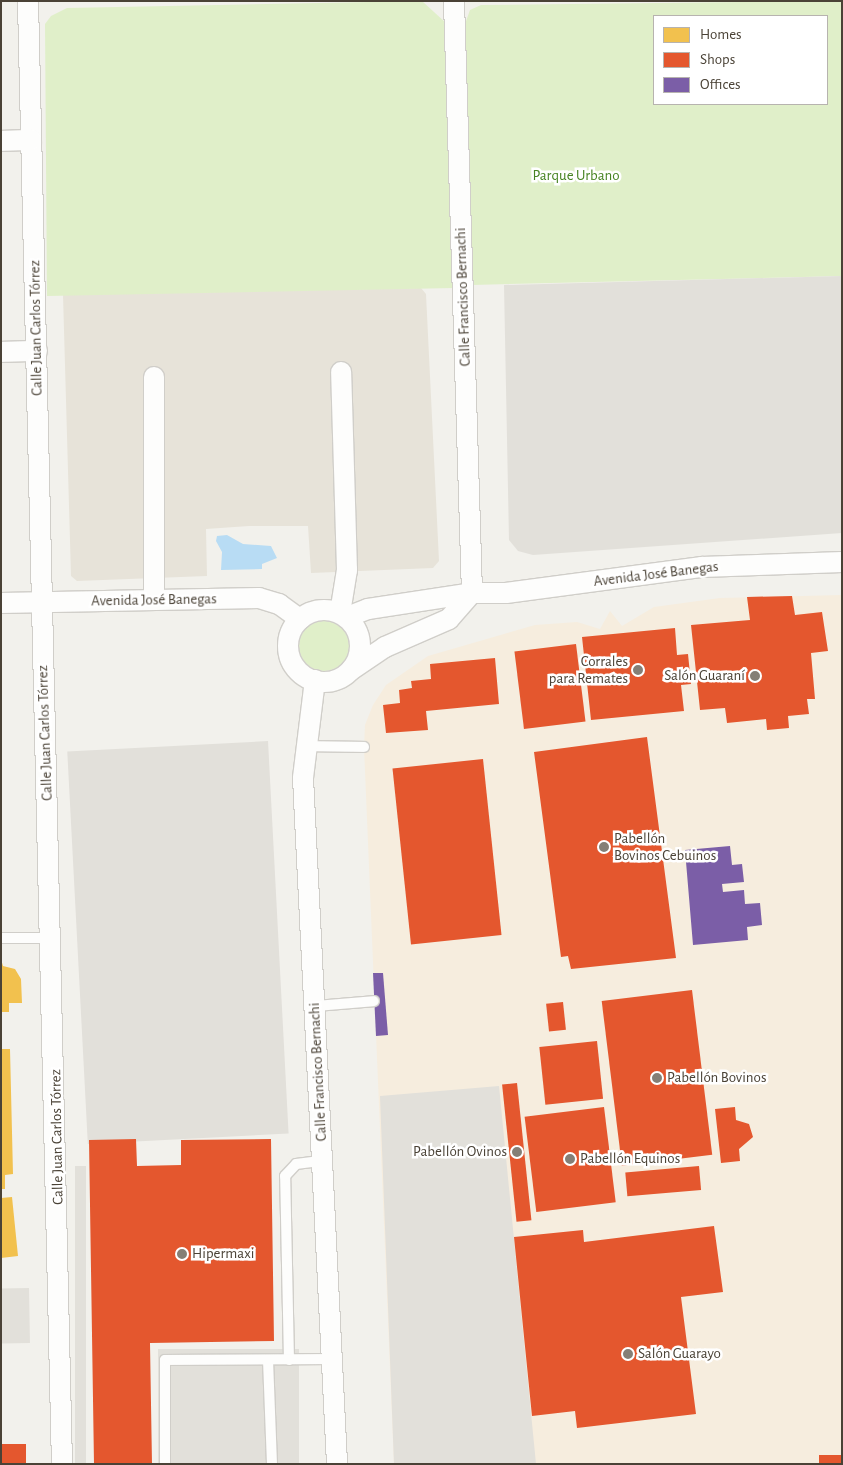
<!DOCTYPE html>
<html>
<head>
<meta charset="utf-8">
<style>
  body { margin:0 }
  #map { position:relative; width:843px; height:1465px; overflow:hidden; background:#f2f1ec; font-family:"Alegreya Sans",sans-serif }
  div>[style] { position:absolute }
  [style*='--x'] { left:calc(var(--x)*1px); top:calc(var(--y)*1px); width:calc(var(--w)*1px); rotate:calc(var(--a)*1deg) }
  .residential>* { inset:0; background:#e7e3d9 }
  .commercial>* { inset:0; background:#f6edde }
  .green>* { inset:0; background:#e0efc9 }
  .round { border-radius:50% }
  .parking>* { inset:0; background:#e2e0da; transform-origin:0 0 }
  .water>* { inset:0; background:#b8dcf4 }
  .homes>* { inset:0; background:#f2c14e }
  .shops>* { inset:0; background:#e4572e; transform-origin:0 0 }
  .offices>* { inset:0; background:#7b5ea7 }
  .roads { filter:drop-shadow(1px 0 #d0cec9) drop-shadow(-1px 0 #d0cec9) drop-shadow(0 1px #d0cec9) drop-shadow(0 -1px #d0cec9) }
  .service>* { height:10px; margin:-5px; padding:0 5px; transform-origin:5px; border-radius:5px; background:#fdfdfc }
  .minor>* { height:20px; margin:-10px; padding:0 10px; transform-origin:10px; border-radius:10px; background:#fdfdfc }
  .minor>.ring { margin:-10px; padding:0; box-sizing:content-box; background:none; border:20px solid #fdfdfc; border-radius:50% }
  .dots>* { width:14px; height:14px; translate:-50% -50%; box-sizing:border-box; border:2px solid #fff; border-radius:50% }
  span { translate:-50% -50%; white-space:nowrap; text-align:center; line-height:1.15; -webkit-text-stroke:5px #fff; paint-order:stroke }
  .park-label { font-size:15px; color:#478322 }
  .street-label { font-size:15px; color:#4a4236 }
  .poi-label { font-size:15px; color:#4a4236 }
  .right { translate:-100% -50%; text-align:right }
  .left { translate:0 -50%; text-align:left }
  .frame { position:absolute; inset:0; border:2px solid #4a4236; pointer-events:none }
  .legend { position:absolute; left:653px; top:15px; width:175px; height:90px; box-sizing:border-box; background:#fff; border:1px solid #b7b3af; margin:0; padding:6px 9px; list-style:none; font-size:15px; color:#4a4236 }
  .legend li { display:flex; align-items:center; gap:10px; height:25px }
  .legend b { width:25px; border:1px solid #b7b3af }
</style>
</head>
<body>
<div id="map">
  <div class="residential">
    <div style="clip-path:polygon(421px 288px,426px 294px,439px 561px,433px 568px,311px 573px,308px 526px,249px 526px,206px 529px,207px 576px,77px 581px,71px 576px,63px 295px)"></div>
  </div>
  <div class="commercial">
    <div style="clip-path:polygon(842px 595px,842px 1464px,394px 1464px,364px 747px,365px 725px,373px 705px,386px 685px,428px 656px,535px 625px,577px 622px,600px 629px,610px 611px,622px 626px,654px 607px,720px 598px)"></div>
  </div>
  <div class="green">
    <div style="clip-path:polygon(422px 1px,446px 23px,454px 288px,47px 296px,45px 24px,51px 16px,67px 8px)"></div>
    <div style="clip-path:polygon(evenodd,842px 1px,842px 276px,472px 285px,465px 24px,470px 10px,481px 5px,842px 1px,654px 16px,827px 16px,827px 104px,654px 104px,654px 16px)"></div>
    <div class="round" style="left:299px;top:621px;width:50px;height:50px"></div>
  </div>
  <div class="parking">
    <div style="clip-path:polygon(842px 276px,842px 533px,533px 555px,518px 551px,509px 540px,504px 285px)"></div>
    <div style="left:268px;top:741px;width:393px;height:201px;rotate:87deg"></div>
    <div style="clip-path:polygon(499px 1086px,536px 1464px,394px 1464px,380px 1096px)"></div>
    <div style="left:75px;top:1166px;width:11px;height:298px"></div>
    <div style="left:29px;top:1288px;width:55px;height:28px;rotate:89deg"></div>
    <div style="left:158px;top:1349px;width:141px;height:115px"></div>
  </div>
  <div class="water">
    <div style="clip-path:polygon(227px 535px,243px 544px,271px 546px,277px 558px,262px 564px,262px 569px,221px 570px,222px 552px,216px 541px,217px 536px)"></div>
  </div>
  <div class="homes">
    <div style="clip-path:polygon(1px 959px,3px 966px,15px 969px,21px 979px,22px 1003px,9px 1003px,9px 1012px,1px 1012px)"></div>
    <div style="clip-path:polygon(1px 1049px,10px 1049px,13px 1174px,5px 1175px,5px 1189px,1px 1189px)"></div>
    <div style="clip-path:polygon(12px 1197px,18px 1256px,1px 1258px,1px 1198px)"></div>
  </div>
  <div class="shops">
    <div style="clip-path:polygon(792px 596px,795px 615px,822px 612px,828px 651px,811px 653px,815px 699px,807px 699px,809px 714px,788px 716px,789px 728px,767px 730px,766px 719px,727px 723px,725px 708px,700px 710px,691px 625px,750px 620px,747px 597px)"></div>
    <div style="clip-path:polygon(675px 628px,677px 655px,688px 654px,691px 684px,681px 685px,684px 711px,591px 720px,582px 637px)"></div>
    <div style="left:576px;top:644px;width:78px;height:62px;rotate:83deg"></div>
    <div style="clip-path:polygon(495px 658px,499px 704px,426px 711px,428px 730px,386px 733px,383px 705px,400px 703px,399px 690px,412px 688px,411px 681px,431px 679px,430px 664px)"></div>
    <div style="clip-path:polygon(647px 737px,676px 958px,571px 969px,568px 956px,561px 957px,534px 752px)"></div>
    <div style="left:483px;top:759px;width:177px;height:91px;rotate:84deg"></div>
    <div style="left:692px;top:990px;width:166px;height:91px;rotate:83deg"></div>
    <div style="left:563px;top:1002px;width:28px;height:17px;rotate:84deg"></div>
    <div style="left:597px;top:1041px;width:58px;height:58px;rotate:84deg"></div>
    <div style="left:517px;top:1083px;width:138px;height:15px;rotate:84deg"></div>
    <div style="left:604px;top:1107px;width:96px;height:80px;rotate:83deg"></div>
    <div style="clip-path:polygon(735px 1107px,736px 1120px,749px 1124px,753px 1137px,739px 1149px,740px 1161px,721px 1163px,715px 1109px)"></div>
    <div style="clip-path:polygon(136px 1139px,137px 1166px,181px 1165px,181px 1140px,271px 1139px,274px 1341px,150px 1343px,152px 1464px,94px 1464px,89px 1140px)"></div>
    <div style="left:699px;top:1166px;width:24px;height:74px;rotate:85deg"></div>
    <div style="clip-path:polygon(714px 1226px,723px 1292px,681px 1297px,696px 1414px,577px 1428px,575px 1411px,532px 1416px,514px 1237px,583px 1230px,584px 1242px)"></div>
    <div style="left:26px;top:1444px;width:20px;height:25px;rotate:90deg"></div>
    <div style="left:842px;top:1455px;width:9px;height:23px;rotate:90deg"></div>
  </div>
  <div class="offices">
    <div style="clip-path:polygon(730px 846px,732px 865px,742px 864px,744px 882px,722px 884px,723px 892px,744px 890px,745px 904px,760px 903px,762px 925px,747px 927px,748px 940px,693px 945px,685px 850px)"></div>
    <div style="clip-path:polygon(373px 973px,383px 973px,388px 1035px,376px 1036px)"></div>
  </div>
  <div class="roads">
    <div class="service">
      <div style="--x:305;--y:746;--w:59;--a:1"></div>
      <div style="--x:1;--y:938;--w:51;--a:0"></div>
      <div style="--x:315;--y:1006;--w:59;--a:-4.8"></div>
      <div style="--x:268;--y:1360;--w:104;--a:87.8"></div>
      <div style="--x:289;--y:1360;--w:184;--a:-91.2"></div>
      <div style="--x:285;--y:1176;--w:16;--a:-47"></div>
      <div style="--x:296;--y:1164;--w:26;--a:-7"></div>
      <div style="--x:165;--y:1464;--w:104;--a:-90"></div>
      <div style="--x:165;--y:1360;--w:166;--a:-0.3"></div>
    </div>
    <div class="minor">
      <div style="--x:28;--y:1;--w:1463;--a:88.67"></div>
      <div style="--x:454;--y:1;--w:592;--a:88.26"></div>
      <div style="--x:1;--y:141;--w:30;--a:-2"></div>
      <div style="--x:1;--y:352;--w:36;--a:-2"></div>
      <div style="--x:154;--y:377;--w:223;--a:90"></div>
      <div style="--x:1;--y:603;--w:258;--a:-1.1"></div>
      <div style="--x:259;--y:598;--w:21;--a:17"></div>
      <div style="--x:279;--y:604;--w:26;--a:36"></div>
      <div class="ring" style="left:288px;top:610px;width:52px;height:52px"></div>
      <div style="--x:340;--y:613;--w:44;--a:-80.8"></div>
      <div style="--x:347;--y:570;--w:198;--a:-91.7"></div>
      <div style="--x:347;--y:617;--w:22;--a:-21"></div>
      <div style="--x:368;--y:609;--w:105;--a:-8.7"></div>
      <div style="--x:472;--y:593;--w:34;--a:0"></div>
      <div style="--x:506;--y:593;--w:198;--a:-7.6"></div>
      <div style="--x:702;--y:567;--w:140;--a:-2"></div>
      <div style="--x:351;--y:670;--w:41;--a:-34.1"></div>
      <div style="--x:385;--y:647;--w:70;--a:-23.6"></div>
      <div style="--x:449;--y:619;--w:35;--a:-49"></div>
      <div style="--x:315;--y:680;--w:99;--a:97"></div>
      <div style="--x:303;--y:778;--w:687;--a:87.16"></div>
    </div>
  </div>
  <div class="dots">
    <div style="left:638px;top:670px;background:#857f76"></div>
    <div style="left:755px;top:676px;background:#857f76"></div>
    <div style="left:604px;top:847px;background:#857f76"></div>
    <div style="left:657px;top:1078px;background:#857f76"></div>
    <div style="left:517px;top:1152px;background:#857f76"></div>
    <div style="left:570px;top:1159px;background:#857f76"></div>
    <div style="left:182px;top:1254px;background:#857f76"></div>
    <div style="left:628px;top:1354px;background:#857f76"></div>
  </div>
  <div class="park-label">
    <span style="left:576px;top:176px">Parque Urbano</span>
  </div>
  <div class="street-label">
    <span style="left:463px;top:297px;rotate:-92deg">Calle Francisco Bernachi</span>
    <span style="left:36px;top:328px;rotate:-91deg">Calle Juan Carlos Tórrez</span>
    <span style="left:656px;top:574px;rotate:-7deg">Avenida José Banegas</span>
    <span style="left:154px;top:600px;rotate:-1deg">Avenida José Banegas</span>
    <span style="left:45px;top:733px;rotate:-92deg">Calle Juan Carlos Tórrez</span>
    <span style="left:318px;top:1072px;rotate:-93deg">Calle Francisco Bernachi</span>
    <span style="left:57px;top:1137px;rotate:-91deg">Calle Juan Carlos Tórrez</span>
  </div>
  <div class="poi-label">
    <span class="right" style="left:628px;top:670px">Corrales<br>para Remates</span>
    <span class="right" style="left:745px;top:676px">Salón Guaraní</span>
    <span class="left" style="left:614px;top:847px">Pabellón<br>Bovinos Cebuinos</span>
    <span class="left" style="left:667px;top:1078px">Pabellón Bovinos</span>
    <span class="right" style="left:507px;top:1152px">Pabellón Ovinos</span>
    <span class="left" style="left:580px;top:1159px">Pabellón Equinos</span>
    <span class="left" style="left:192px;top:1254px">Hipermaxi</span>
    <span class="left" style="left:638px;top:1354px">Salón Guarayo</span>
  </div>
  <div class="frame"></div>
  <ul class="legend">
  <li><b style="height:14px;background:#f2c14e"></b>Homes</li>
  <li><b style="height:14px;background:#e4572e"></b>Shops</li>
  <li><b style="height:14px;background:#7b5ea7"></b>Offices</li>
  </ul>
</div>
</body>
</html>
